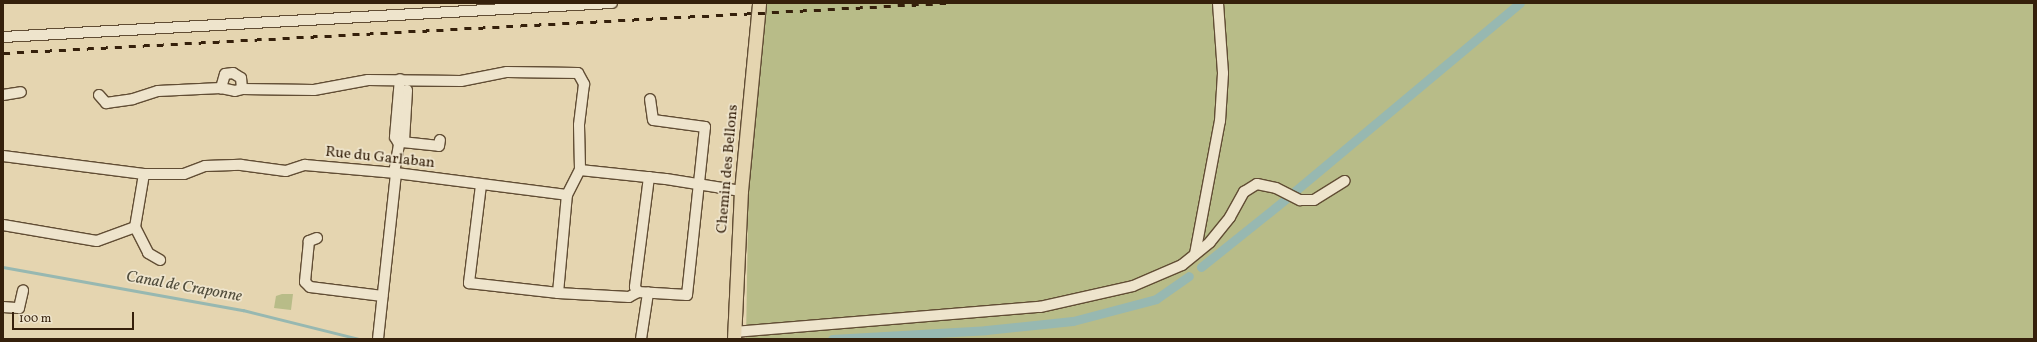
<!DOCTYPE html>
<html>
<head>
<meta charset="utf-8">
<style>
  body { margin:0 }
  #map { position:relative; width:2037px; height:342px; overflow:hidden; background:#e5d5b0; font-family:Vollkorn,serif }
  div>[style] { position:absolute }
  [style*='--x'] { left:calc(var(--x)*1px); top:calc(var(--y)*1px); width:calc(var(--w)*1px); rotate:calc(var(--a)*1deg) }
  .green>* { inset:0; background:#b8bc88 }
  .stream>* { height:2.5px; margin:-1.25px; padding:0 1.25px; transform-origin:1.25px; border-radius:1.25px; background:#97b8b1 }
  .canal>* { height:9px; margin:-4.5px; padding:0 4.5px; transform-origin:4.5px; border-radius:4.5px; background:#97b8b1 }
  .roads { filter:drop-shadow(1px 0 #614d34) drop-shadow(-1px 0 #614d34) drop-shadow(0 1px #614d34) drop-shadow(0 -1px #614d34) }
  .minor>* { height:10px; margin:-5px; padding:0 5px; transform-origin:5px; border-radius:5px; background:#eee4cc }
  .major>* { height:13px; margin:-6.5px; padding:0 6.5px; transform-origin:6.5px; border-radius:6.5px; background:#e5d5b0 }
  .rail>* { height:2.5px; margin-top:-1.25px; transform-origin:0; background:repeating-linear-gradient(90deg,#35200b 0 7px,transparent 0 14px) }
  span { translate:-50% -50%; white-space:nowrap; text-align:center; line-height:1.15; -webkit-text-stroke:3.5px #eee4cc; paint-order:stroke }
  .street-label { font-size:15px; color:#35200b }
  .water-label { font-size:16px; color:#524e3d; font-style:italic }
  .frame { position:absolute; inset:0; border:4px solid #35200b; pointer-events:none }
  .scale { position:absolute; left:12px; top:312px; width:122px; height:18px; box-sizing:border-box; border:2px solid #35200b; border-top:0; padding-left:5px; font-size:12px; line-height:14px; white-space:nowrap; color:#35200b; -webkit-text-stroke:3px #eee4cc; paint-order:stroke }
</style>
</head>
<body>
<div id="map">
  <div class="green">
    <div style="clip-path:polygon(764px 3px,2034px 3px,2034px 339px,746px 339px,749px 158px)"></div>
    <div style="clip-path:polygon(282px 294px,293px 294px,291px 310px,274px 308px,276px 296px)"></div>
  </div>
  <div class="stream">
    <div style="--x:3;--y:267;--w:244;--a:10.2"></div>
    <div style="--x:243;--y:310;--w:120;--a:14"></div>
  </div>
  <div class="canal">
    <div style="--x:1295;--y:191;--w:293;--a:-39.9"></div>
    <div style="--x:1201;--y:267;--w:109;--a:-38.7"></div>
    <div style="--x:832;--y:339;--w:154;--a:-3.3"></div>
    <div style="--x:986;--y:330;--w:87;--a:-5.9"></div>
    <div style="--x:1073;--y:321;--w:86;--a:-14.8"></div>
    <div style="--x:1156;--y:299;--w:40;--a:-34.9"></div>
  </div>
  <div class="roads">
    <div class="minor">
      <div style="--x:3;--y:37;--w:610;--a:-3.2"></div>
      <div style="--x:242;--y:89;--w:11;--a:-95"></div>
      <div style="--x:241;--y:78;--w:9;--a:-148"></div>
      <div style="--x:233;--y:73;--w:8;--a:173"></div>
      <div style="--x:225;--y:74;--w:15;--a:106"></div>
      <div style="--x:221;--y:88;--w:14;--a:12"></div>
      <div style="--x:235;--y:91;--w:7;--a:-16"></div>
      <div style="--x:242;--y:89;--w:72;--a:0.8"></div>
      <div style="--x:314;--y:90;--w:55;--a:-10.5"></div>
      <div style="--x:368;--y:80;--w:93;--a:0.6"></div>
      <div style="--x:461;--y:81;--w:47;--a:-11.1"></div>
      <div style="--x:507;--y:72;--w:71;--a:0.8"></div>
      <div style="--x:578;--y:73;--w:13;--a:61"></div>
      <div style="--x:584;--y:84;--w:41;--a:97"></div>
      <div style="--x:579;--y:125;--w:45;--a:88.7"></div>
      <div style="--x:3;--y:95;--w:18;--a:-9"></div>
      <div style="--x:99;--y:95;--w:11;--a:49"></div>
      <div style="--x:106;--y:103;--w:27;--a:-8"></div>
      <div style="--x:133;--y:99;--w:26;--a:-18"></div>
      <div style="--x:158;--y:91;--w:63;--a:-2.7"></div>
      <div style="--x:402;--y:142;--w:37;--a:6"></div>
      <div style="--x:439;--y:146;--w:6;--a:-81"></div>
      <div style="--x:399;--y:144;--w:6;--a:-31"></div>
      <div style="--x:404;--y:141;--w:51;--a:-86.6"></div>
      <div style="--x:3;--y:156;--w:142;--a:7.3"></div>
      <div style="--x:144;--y:174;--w:40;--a:0"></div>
      <div style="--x:184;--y:174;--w:22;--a:-21"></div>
      <div style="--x:205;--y:166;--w:36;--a:-2"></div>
      <div style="--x:241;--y:165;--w:45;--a:7.6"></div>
      <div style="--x:286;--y:171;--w:20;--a:-18"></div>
      <div style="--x:305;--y:165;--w:91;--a:5"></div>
      <div style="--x:396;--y:173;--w:172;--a:7.3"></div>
      <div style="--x:567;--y:195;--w:28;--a:-63"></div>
      <div style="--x:580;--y:170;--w:86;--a:6"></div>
      <div style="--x:666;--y:179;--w:76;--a:9.1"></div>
      <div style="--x:394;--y:173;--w:29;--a:-80"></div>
      <div style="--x:399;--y:144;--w:8;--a:-120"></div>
      <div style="--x:395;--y:137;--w:58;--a:-85.1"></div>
      <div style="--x:144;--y:174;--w:54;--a:99.6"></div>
      <div style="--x:135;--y:227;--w:29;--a:63"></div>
      <div style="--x:148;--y:253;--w:14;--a:30"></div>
      <div style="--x:649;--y:177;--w:111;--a:97.3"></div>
      <div style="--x:635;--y:287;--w:6;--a:59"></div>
      <div style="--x:638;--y:292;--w:49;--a:3.5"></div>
      <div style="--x:687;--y:295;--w:169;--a:-83.9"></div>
      <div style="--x:705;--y:127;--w:52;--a:-172.3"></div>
      <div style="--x:653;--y:120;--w:21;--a:-98"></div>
      <div style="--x:481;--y:185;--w:99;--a:97"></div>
      <div style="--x:469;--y:283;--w:90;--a:6.4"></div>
      <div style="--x:558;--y:293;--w:98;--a:-84.8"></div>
      <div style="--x:3;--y:225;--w:95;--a:9.7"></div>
      <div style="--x:97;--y:241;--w:40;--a:-20.2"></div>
      <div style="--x:317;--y:238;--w:9;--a:159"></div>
      <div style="--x:309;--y:241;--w:41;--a:95.6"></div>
      <div style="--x:305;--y:282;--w:7;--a:45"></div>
      <div style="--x:310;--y:287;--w:73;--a:7.1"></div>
      <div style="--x:1195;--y:254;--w:135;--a:-79.4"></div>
      <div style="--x:1220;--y:121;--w:48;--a:-86.4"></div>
      <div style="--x:1223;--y:73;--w:70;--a:-94.1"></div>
      <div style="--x:558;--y:293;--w:71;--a:3.2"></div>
      <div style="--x:629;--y:297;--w:10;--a:-29"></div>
      <div style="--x:3;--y:307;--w:16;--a:4"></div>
      <div style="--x:19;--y:308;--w:18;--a:-77"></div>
      <div style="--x:734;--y:332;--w:307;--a:-4.7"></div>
      <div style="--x:1040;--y:307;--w:95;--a:-12.7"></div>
      <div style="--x:1133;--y:286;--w:53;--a:-23.2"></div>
      <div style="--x:1182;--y:265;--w:36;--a:-39"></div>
      <div style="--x:1210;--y:242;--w:32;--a:-51"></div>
      <div style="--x:1230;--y:217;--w:29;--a:-61"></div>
      <div style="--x:1244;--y:192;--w:15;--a:-32"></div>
      <div style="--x:1257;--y:184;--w:19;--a:12"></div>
      <div style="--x:1276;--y:188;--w:27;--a:27"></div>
      <div style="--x:1300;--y:200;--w:14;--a:0"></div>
      <div style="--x:1314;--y:200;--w:36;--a:-32"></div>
      <div style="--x:378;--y:339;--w:167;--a:-83.8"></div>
      <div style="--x:641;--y:339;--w:47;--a:-81.3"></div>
    </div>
    <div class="major">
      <div style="--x:734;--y:339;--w:148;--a:-87.3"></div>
      <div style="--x:741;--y:191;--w:189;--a:-84.5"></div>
    </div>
  </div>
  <div class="rail">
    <div style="--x:3;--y:53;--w:944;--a:-3.04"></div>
  </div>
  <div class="street-label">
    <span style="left:380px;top:158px;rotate:6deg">Rue du Garlaban</span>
    <span style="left:728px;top:169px;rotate:-85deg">Chemin des Bellons</span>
  </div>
  <div class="water-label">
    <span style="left:184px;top:287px;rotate:10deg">Canal de Craponne</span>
  </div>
  <div class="frame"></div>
  <div class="scale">100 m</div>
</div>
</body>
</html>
